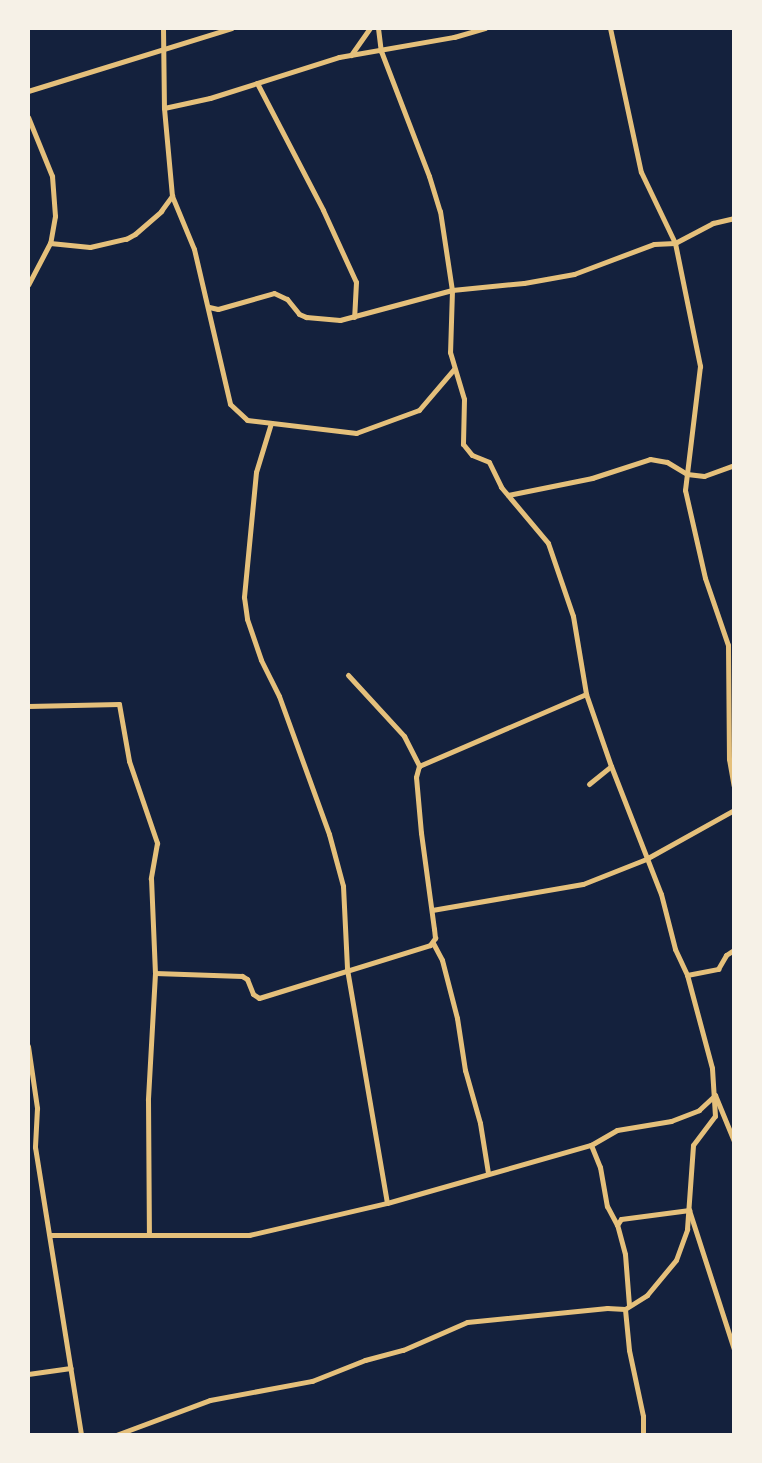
<!DOCTYPE html>
<html>
<head>
<meta charset="utf-8">
<style>
  body { margin:0 }
  #map { position:relative; width:762px; height:1463px; overflow:hidden; background:#14213d; font-family:"Archivo Narrow",sans-serif }
  div>[style] { position:absolute }
  [style*='--x'] { left:calc(var(--x)*1px); top:calc(var(--y)*1px); width:calc(var(--w)*1px); rotate:calc(var(--a)*1deg) }
  .minor>* { height:5px; margin:-2.5px; padding:0 2.5px; transform-origin:2.5px; border-radius:2.5px; background:#e5c07b }
  span { translate:-50% -50%; white-space:nowrap; text-align:center; line-height:1.15; -webkit-text-stroke:5px #f6f1e7; paint-order:stroke }
  .frame { position:absolute; inset:0; border:30px solid #f6f1e7; pointer-events:none }
</style>
</head>
<body>
<div id="map">
  <div class="minor">
    <div style="--x:163;--y:28;--w:80;--a:89.3"></div>
    <div style="--x:378;--y:28;--w:23;--a:83"></div>
    <div style="--x:381;--y:51;--w:134;--a:69"></div>
    <div style="--x:429;--y:176;--w:37;--a:73"></div>
    <div style="--x:440;--y:211;--w:80;--a:81.4"></div>
    <div style="--x:452;--y:290;--w:62;--a:91.8"></div>
    <div style="--x:450;--y:352;--w:49;--a:73.4"></div>
    <div style="--x:464;--y:399;--w:45;--a:91.3"></div>
    <div style="--x:463;--y:444;--w:14;--a:51"></div>
    <div style="--x:472;--y:455;--w:18;--a:22"></div>
    <div style="--x:489;--y:462;--w:28;--a:64"></div>
    <div style="--x:501;--y:487;--w:73;--a:50"></div>
    <div style="--x:548;--y:543;--w:77;--a:71.1"></div>
    <div style="--x:573;--y:616;--w:79;--a:80.5"></div>
    <div style="--x:586;--y:694;--w:76;--a:70.9"></div>
    <div style="--x:610;--y:28;--w:147;--a:77.9"></div>
    <div style="--x:641;--y:172;--w:79;--a:64.4"></div>
    <div style="--x:675;--y:243;--w:126;--a:78.5"></div>
    <div style="--x:700;--y:366;--w:125;--a:96.9"></div>
    <div style="--x:685;--y:490;--w:90;--a:77.2"></div>
    <div style="--x:705;--y:578;--w:71;--a:71.1"></div>
    <div style="--x:728;--y:645;--w:114;--a:89.5"></div>
    <div style="--x:729;--y:759;--w:27;--a:80"></div>
    <div style="--x:351;--y:55;--w:33;--a:-55"></div>
    <div style="--x:257;--y:83;--w:143;--a:62.5"></div>
    <div style="--x:323;--y:210;--w:79;--a:65.4"></div>
    <div style="--x:356;--y:282;--w:35;--a:93"></div>
    <div style="--x:28;--y:91;--w:213;--a:-17.2"></div>
    <div style="--x:28;--y:117;--w:64;--a:67.9"></div>
    <div style="--x:52;--y:176;--w:40;--a:85.7"></div>
    <div style="--x:55;--y:216;--w:27;--a:100"></div>
    <div style="--x:50;--y:243;--w:47;--a:117.6"></div>
    <div style="--x:172;--y:196;--w:57;--a:67.5"></div>
    <div style="--x:194;--y:249;--w:159;--a:76.9"></div>
    <div style="--x:230;--y:404;--w:23;--a:43"></div>
    <div style="--x:247;--y:420;--w:110;--a:6.8"></div>
    <div style="--x:356;--y:433;--w:67;--a:-20.1"></div>
    <div style="--x:419;--y:410;--w:54;--a:-49.5"></div>
    <div style="--x:50;--y:243;--w:40;--a:5.7"></div>
    <div style="--x:90;--y:247;--w:37;--a:-13"></div>
    <div style="--x:126;--y:239;--w:10;--a:-29"></div>
    <div style="--x:135;--y:234;--w:35;--a:-41"></div>
    <div style="--x:161;--y:211;--w:19;--a:-54"></div>
    <div style="--x:172;--y:196;--w:88;--a:-95.2"></div>
    <div style="--x:164;--y:108;--w:47;--a:-12.3"></div>
    <div style="--x:210;--y:98;--w:135;--a:-17.6"></div>
    <div style="--x:339;--y:57;--w:117;--a:-9.9"></div>
    <div style="--x:454;--y:37;--w:32;--a:-16"></div>
    <div style="--x:209;--y:307;--w:9;--a:13"></div>
    <div style="--x:218;--y:309;--w:58;--a:-15.9"></div>
    <div style="--x:274;--y:293;--w:14;--a:25"></div>
    <div style="--x:287;--y:299;--w:19;--a:51"></div>
    <div style="--x:299;--y:314;--w:8;--a:23"></div>
    <div style="--x:306;--y:317;--w:34;--a:5"></div>
    <div style="--x:340;--y:320;--w:116;--a:-15"></div>
    <div style="--x:452;--y:290;--w:72;--a:-5.6"></div>
    <div style="--x:524;--y:283;--w:51;--a:-10.2"></div>
    <div style="--x:574;--y:274;--w:85;--a:-20.6"></div>
    <div style="--x:654;--y:244;--w:21;--a:-3"></div>
    <div style="--x:675;--y:243;--w:43;--a:-27.8"></div>
    <div style="--x:713;--y:223;--w:22;--a:-13"></div>
    <div style="--x:271;--y:423;--w:51;--a:107"></div>
    <div style="--x:256;--y:472;--w:126;--a:95.5"></div>
    <div style="--x:244;--y:597;--w:22;--a:82"></div>
    <div style="--x:247;--y:619;--w:43;--a:71.1"></div>
    <div style="--x:261;--y:660;--w:40;--a:63.4"></div>
    <div style="--x:279;--y:696;--w:147;--a:70.1"></div>
    <div style="--x:329;--y:834;--w:54;--a:74.9"></div>
    <div style="--x:343;--y:886;--w:83;--a:87.2"></div>
    <div style="--x:347;--y:969;--w:237;--a:80.3"></div>
    <div style="--x:508;--y:495;--w:86;--a:-11.4"></div>
    <div style="--x:592;--y:478;--w:61;--a:-18.1"></div>
    <div style="--x:650;--y:459;--w:17;--a:10"></div>
    <div style="--x:667;--y:462;--w:23;--a:31"></div>
    <div style="--x:687;--y:474;--w:17;--a:7"></div>
    <div style="--x:704;--y:476;--w:32;--a:-20"></div>
    <div style="--x:348;--y:675;--w:83;--a:47.4"></div>
    <div style="--x:404;--y:736;--w:34;--a:63"></div>
    <div style="--x:28;--y:706;--w:91;--a:-1.3"></div>
    <div style="--x:119;--y:704;--w:58;--a:80"></div>
    <div style="--x:129;--y:761;--w:87;--a:71.1"></div>
    <div style="--x:157;--y:843;--w:36;--a:100"></div>
    <div style="--x:151;--y:878;--w:95;--a:87.6"></div>
    <div style="--x:155;--y:973;--w:127;--a:93.2"></div>
    <div style="--x:148;--y:1100;--w:133;--a:89.6"></div>
    <div style="--x:589;--y:784;--w:28;--a:-39"></div>
    <div style="--x:611;--y:766;--w:137;--a:68.7"></div>
    <div style="--x:661;--y:894;--w:57;--a:75.7"></div>
    <div style="--x:675;--y:949;--w:29;--a:65"></div>
    <div style="--x:432;--y:910;--w:153;--a:-9.8"></div>
    <div style="--x:583;--y:884;--w:68;--a:-21.6"></div>
    <div style="--x:646;--y:859;--w:101;--a:-29.1"></div>
    <div style="--x:433;--y:943;--w:19;--a:62"></div>
    <div style="--x:442;--y:960;--w:60;--a:75.5"></div>
    <div style="--x:457;--y:1018;--w:53;--a:81.3"></div>
    <div style="--x:465;--y:1070;--w:55;--a:74.2"></div>
    <div style="--x:480;--y:1123;--w:51;--a:80.9"></div>
    <div style="--x:155;--y:973;--w:87;--a:2"></div>
    <div style="--x:242;--y:976;--w:6;--a:31"></div>
    <div style="--x:247;--y:979;--w:16;--a:68"></div>
    <div style="--x:253;--y:994;--w:7;--a:34"></div>
    <div style="--x:259;--y:998;--w:179;--a:-17.2"></div>
    <div style="--x:430;--y:945;--w:9;--a:-54"></div>
    <div style="--x:435;--y:938;--w:9;--a:-96"></div>
    <div style="--x:434;--y:929;--w:97;--a:-97.7"></div>
    <div style="--x:421;--y:833;--w:56;--a:-95.1"></div>
    <div style="--x:416;--y:777;--w:11;--a:-75"></div>
    <div style="--x:419;--y:766;--w:182;--a:-23.3"></div>
    <div style="--x:28;--y:1046;--w:63;--a:81.7"></div>
    <div style="--x:37;--y:1108;--w:39;--a:93"></div>
    <div style="--x:35;--y:1147;--w:292;--a:80.9"></div>
    <div style="--x:591;--y:1145;--w:24;--a:68"></div>
    <div style="--x:600;--y:1167;--w:40;--a:80"></div>
    <div style="--x:607;--y:1206;--w:21;--a:62"></div>
    <div style="--x:50;--y:1235;--w:199;--a:0"></div>
    <div style="--x:249;--y:1235;--w:142;--a:-13.1"></div>
    <div style="--x:387;--y:1203;--w:212;--a:-15.9"></div>
    <div style="--x:591;--y:1145;--w:30;--a:-30"></div>
    <div style="--x:617;--y:1130;--w:55;--a:-9.5"></div>
    <div style="--x:671;--y:1121;--w:30;--a:-21"></div>
    <div style="--x:699;--y:1110;--w:22;--a:-43"></div>
    <div style="--x:715;--y:1095;--w:50;--a:67.6"></div>
    <div style="--x:629;--y:1305;--w:51;--a:-94.5"></div>
    <div style="--x:625;--y:1254;--w:30;--a:-105"></div>
    <div style="--x:617;--y:1225;--w:7;--a:-56"></div>
    <div style="--x:621;--y:1219;--w:69;--a:-7.5"></div>
    <div style="--x:689;--y:1210;--w:146;--a:72.1"></div>
    <div style="--x:28;--y:1374;--w:43;--a:-7.9"></div>
    <div style="--x:116;--y:1435;--w:100;--a:-20.4"></div>
    <div style="--x:210;--y:1400;--w:104;--a:-10.6"></div>
    <div style="--x:312;--y:1381;--w:57;--a:-21.6"></div>
    <div style="--x:365;--y:1360;--w:39;--a:-15"></div>
    <div style="--x:403;--y:1350;--w:70;--a:-23.6"></div>
    <div style="--x:467;--y:1322;--w:141;--a:-5.7"></div>
    <div style="--x:607;--y:1308;--w:18;--a:3"></div>
    <div style="--x:643;--y:1435;--w:19;--a:-90"></div>
    <div style="--x:643;--y:1416;--w:67;--a:-102"></div>
    <div style="--x:629;--y:1350;--w:41;--a:-95.6"></div>
    <div style="--x:625;--y:1309;--w:26;--a:-32"></div>
    <div style="--x:647;--y:1295;--w:45;--a:-50.4"></div>
    <div style="--x:676;--y:1260;--w:33;--a:-70"></div>
    <div style="--x:687;--y:1229;--w:84;--a:-85.9"></div>
    <div style="--x:693;--y:1145;--w:36;--a:-53"></div>
    <div style="--x:715;--y:1116;--w:48;--a:-93.6"></div>
    <div style="--x:712;--y:1068;--w:96;--a:-105"></div>
    <div style="--x:687;--y:975;--w:32;--a:-11"></div>
    <div style="--x:718;--y:969;--w:16;--a:-60"></div>
    <div style="--x:726;--y:955;--w:9;--a:-32"></div>
  </div>
  <div class="frame"></div>
</div>
</body>
</html>
